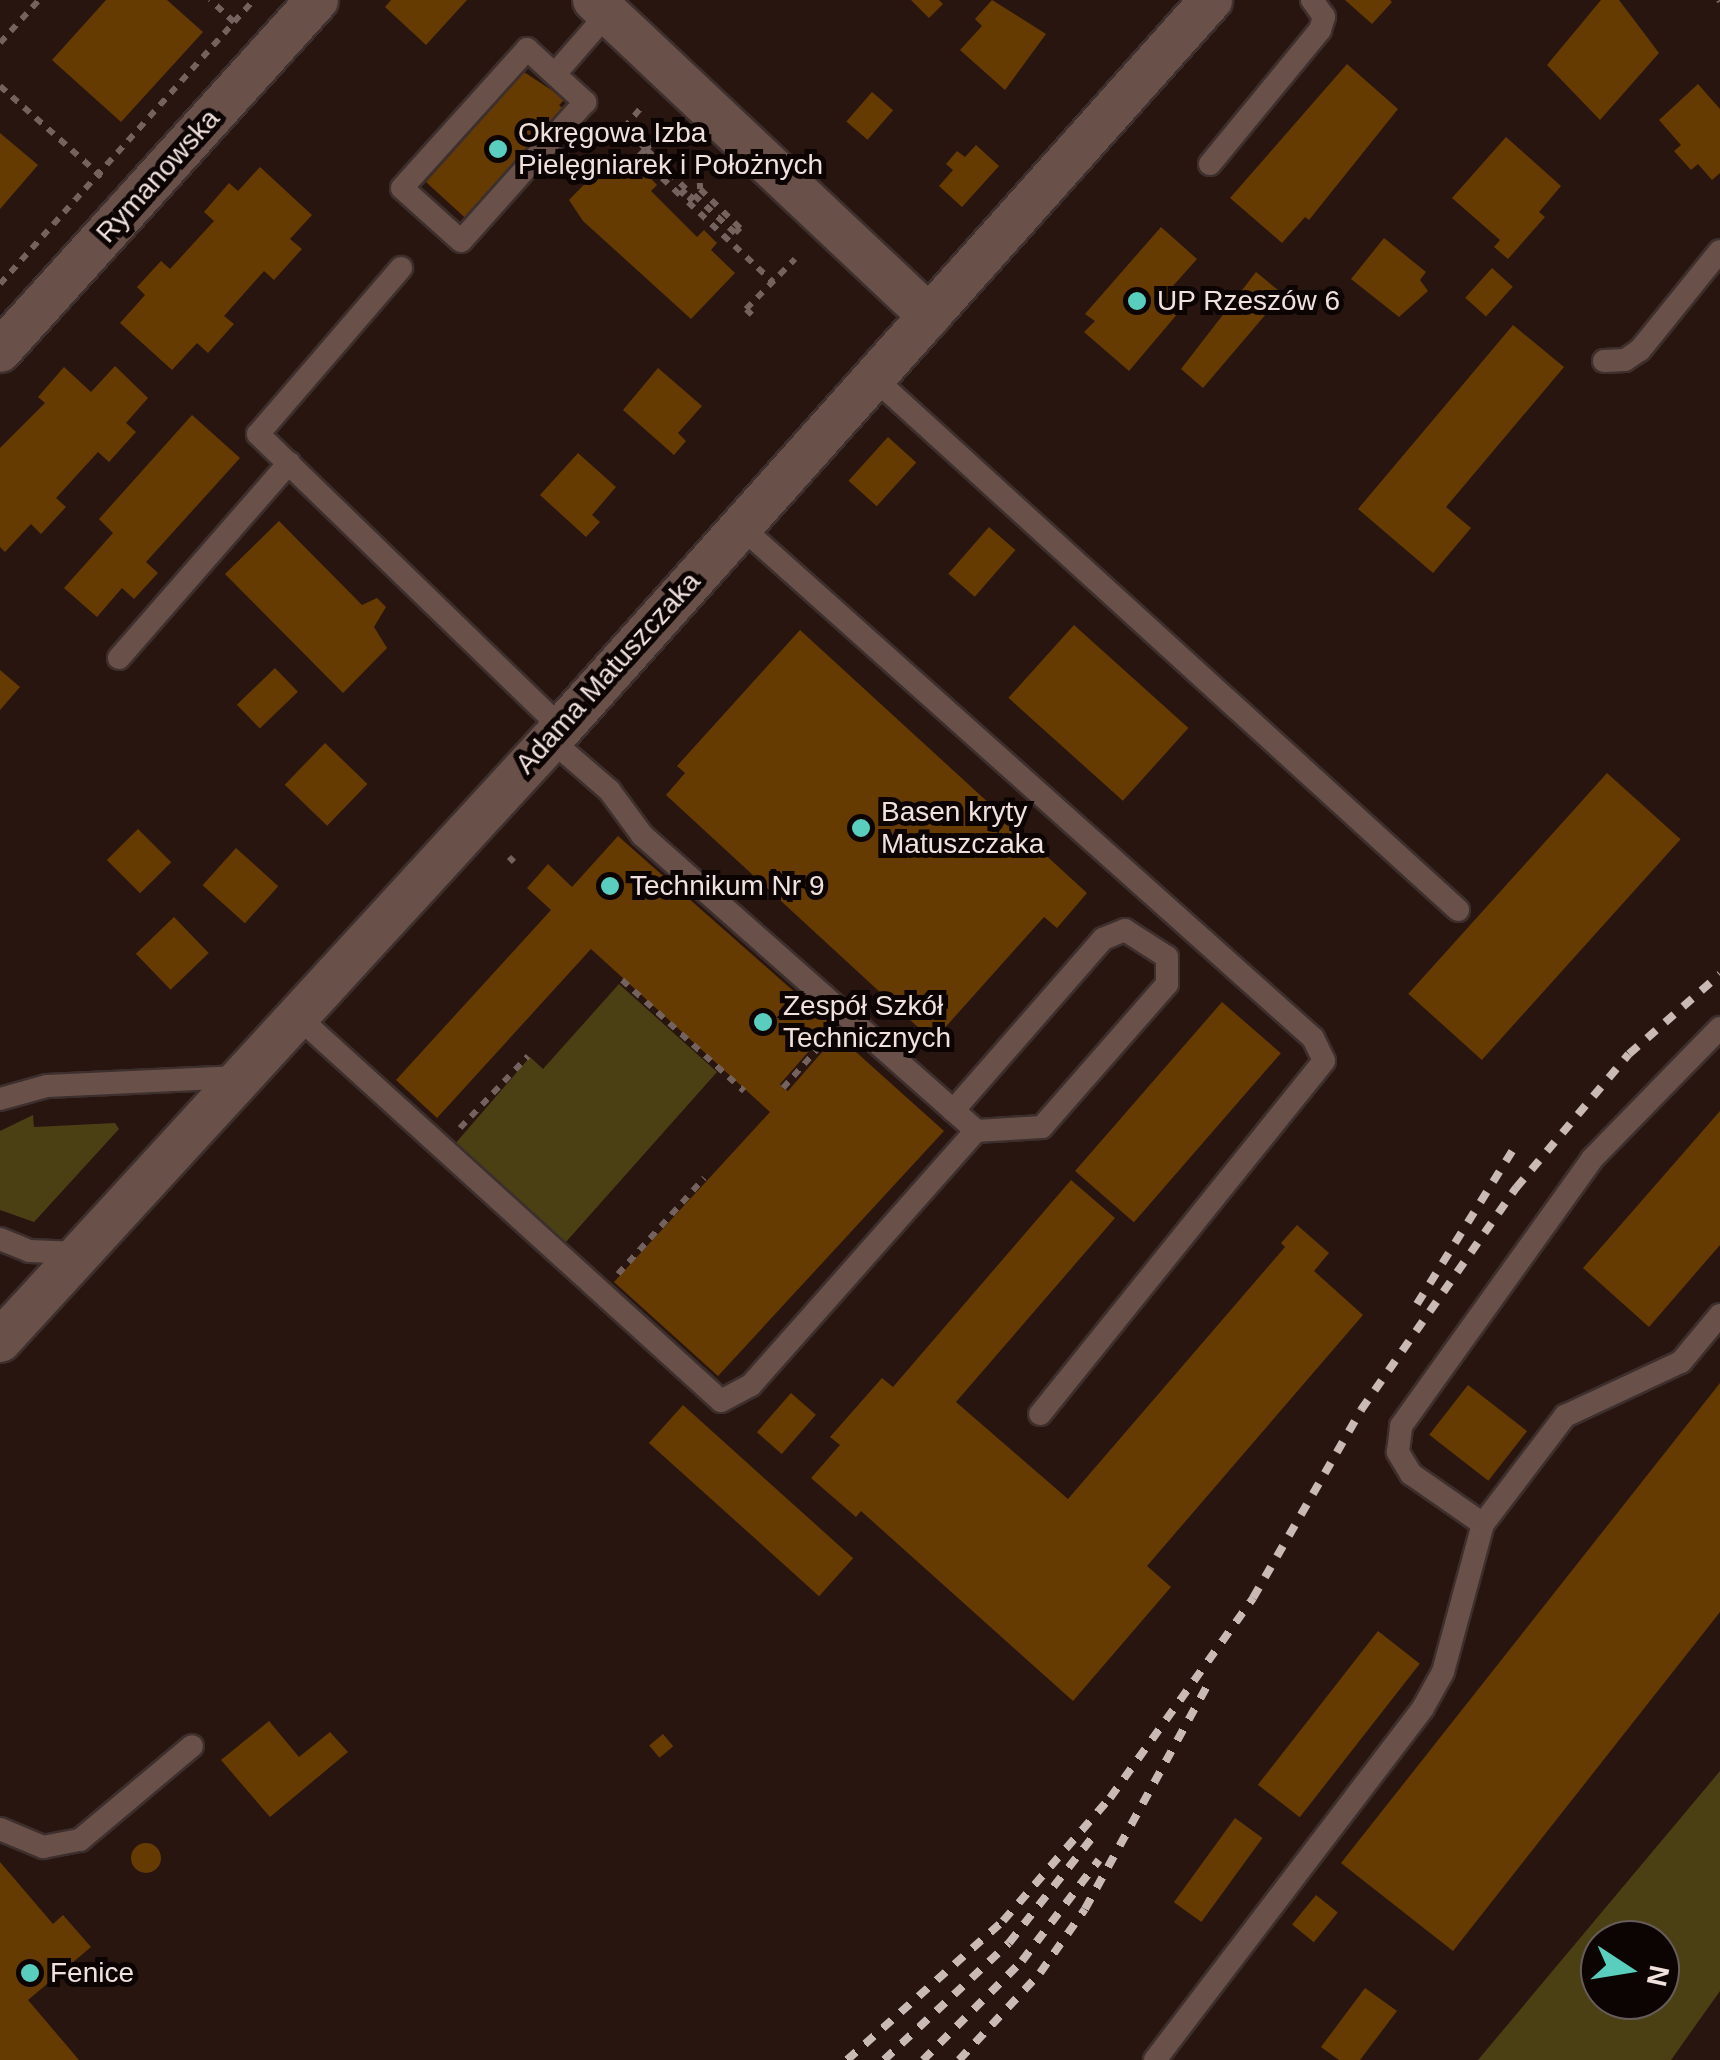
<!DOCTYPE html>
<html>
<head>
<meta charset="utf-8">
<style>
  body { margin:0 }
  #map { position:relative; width:1720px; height:2060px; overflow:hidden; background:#291510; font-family:Arial,sans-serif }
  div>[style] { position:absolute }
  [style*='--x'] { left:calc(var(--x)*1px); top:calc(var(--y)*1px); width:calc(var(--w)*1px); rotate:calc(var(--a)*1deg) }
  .green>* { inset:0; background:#4a4013 }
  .building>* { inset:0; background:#653b01; transform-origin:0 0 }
  .round { border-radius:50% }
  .path>* { height:6px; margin-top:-3px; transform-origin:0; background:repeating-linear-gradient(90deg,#74625e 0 8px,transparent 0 16px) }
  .roads { filter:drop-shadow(2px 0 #3d2f2d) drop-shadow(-2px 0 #3d2f2d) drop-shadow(0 2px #3d2f2d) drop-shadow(0 -2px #3d2f2d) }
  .service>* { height:22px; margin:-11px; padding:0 11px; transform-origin:11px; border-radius:11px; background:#69514a }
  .minor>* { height:42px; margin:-21px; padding:0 21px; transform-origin:21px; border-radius:21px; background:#69514a }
  .rail>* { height:8px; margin-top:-4px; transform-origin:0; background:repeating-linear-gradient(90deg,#cabab5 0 12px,transparent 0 24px) }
  .dots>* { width:28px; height:28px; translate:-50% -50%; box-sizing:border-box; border:5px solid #0c0403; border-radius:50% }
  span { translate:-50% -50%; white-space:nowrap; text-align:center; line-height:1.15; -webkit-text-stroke:10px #0c0403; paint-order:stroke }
  .poi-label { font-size:28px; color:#f0e1dd }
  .left { translate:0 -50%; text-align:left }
  .street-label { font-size:28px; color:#f0e1dd }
  .north { position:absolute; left:1580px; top:1920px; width:100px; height:100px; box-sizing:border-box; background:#0c0403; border:2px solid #675c5a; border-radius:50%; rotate:102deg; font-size:28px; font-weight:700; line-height:40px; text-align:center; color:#f0e1dd }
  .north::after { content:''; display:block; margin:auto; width:35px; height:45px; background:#59cebe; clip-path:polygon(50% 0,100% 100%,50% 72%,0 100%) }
</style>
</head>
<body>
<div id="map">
  <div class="green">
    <div style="clip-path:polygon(619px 984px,717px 1072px,565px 1243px,454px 1145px,530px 1057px,543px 1069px)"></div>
    <div style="clip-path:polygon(33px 1115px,34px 1127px,115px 1123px,119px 1129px,34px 1222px,0 1210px,0 1131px)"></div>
    <div style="clip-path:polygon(evenodd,1720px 1771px,1720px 1991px,1671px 2060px,1478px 2060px,1720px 1771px,1600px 1940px,1660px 1940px,1660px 2000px,1600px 2000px,1600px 1940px)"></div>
  </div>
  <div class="building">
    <div style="clip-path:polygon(106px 0,167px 0,203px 32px,121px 122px,52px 60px)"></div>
    <div style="clip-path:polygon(391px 0,467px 0,426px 45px,385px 7px)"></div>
    <div style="clip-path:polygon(911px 0,939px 0,943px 4px,929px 18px)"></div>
    <div style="clip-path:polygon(992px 0,1046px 34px,1005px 90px,960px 50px,982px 26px,975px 19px)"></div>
    <div style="clip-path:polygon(1345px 0,1390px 0,1392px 2px,1372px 24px)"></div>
    <div style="clip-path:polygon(1601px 0,1619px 0,1659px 53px,1600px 120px,1547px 65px)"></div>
    <div style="clip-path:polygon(1347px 64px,1398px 109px,1309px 220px,1305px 217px,1282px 243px,1230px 198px)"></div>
    <div style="clip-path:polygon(524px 72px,565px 99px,559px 105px,571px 115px,473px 225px,426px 182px)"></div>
    <div style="clip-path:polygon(1698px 84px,1720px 109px,1720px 173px,1712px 180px,1698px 164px,1691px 170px,1674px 151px,1681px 145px,1659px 120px)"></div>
    <div style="left:872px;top:92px;width:28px;height:39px;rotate:41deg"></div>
    <div style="clip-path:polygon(0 133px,38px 165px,0 209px)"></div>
    <div style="clip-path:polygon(1506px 137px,1561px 186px,1539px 212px,1545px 217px,1508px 259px,1494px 247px,1500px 240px,1452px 198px)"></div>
    <div style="clip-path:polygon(976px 145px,999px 166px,962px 207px,939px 186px,953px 170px,946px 164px,957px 151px,965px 157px)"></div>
    <div style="clip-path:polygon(613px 155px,637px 179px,644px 171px,657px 185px,651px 191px,697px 237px,704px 230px,717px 243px,711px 250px,735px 273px,691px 319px,583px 221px,569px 200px)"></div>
    <div style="clip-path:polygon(260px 167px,312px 215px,290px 239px,302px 249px,274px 280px,264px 271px,224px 316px,234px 324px,208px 353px,197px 343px,172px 370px,120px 323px,145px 295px,137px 287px,161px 261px,170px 269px,214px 221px,204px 212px,229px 183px,238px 191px)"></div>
    <div style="clip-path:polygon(1161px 227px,1197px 259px,1172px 287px,1182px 295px,1172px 306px,1179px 312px,1129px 371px,1084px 332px,1095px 321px,1085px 314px)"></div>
    <div style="clip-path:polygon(1384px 238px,1426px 272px,1420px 280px,1428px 291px,1399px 317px,1351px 279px)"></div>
    <div style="left:1492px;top:268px;width:28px;height:40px;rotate:42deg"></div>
    <div style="clip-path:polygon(1256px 272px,1283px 294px,1203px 388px,1181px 369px)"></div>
    <div style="clip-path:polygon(1513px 325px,1564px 367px,1446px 507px,1471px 528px,1433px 573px,1358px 509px)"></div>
    <div style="clip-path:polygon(115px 366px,148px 398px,126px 423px,136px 432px,109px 462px,98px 452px,56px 498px,66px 507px,41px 534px,31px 524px,5px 552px,0 547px,0 448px,45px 403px,38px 397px,64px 367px,91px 392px)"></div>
    <div style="clip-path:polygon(658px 368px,702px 406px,678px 433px,686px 441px,674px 455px,623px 410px)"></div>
    <div style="clip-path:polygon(192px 415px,240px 458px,146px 562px,158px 573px,134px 599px,122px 588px,97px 617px,64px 588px,113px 533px,99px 519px)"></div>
    <div style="left:888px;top:437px;width:38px;height:59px;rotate:42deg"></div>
    <div style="clip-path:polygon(578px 453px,616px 487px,592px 515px,600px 522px,586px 537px,540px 495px)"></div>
    <div style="clip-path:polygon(279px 521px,362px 605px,377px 598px,386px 607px,374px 627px,387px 648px,343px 693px,225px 574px)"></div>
    <div style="left:989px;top:527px;width:35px;height:62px;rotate:41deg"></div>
    <div style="left:1074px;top:625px;width:154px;height:98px;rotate:42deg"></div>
    <div style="clip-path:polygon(800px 630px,1087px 893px,1057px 928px,1044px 917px,933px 1041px,666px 795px,685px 773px,677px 766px)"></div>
    <div style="left:275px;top:668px;width:33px;height:53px;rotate:46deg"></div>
    <div style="clip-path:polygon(0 670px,20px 687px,0 710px)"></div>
    <div style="left:325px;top:743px;width:59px;height:58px;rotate:44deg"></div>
    <div style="left:1607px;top:773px;width:99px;height:297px;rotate:42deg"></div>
    <div style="left:138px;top:829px;width:47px;height:44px;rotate:45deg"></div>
    <div style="clip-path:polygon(618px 836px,832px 1025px,780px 1084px,783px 1088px,788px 1091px,837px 1035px,944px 1131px,718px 1376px,614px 1282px,770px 1112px,591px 949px,437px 1118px,396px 1080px,551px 910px,527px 888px,548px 864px,572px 887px)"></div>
    <div style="left:236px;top:848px;width:57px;height:50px;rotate:42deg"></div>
    <div style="left:174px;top:917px;width:50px;height:53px;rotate:46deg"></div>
    <div style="left:1222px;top:1002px;width:78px;height:224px;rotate:41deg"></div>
    <div style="clip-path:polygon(1720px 1111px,1720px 1245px,1649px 1327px,1583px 1268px)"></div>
    <div style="clip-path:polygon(1071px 1180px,1115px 1218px,956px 1402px,1068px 1499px,1285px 1247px,1281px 1243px,1297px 1225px,1329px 1253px,1314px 1271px,1363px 1315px,1147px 1566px,1171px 1587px,1073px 1701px,861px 1511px,856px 1517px,811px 1478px,840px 1445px,830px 1437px,882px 1378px,893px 1387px)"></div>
    <div style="clip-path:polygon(1720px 1383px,1720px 1612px,1453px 1951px,1341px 1863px)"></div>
    <div style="left:1468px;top:1385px;width:75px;height:63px;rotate:38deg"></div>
    <div style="left:791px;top:1393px;width:33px;height:52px;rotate:41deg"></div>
    <div style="left:683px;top:1405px;width:229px;height:51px;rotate:42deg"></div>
    <div style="left:1378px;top:1631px;width:53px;height:195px;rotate:38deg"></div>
    <div style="clip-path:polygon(269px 1721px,299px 1757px,330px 1732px,348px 1752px,270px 1817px,221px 1760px)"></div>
    <div style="left:663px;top:1734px;width:16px;height:18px;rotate:50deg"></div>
    <div style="left:1235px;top:1818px;width:34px;height:104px;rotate:36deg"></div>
    <div class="round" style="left:131px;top:1843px;width:30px;height:30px"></div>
    <div style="clip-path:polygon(0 1862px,53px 1924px,63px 1915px,91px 1947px,28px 2000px,79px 2060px,0 2060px)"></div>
    <div style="left:1316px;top:1895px;width:28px;height:38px;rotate:39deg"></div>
    <div style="clip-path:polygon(1365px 1988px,1397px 2011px,1360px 2060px,1339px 2060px,1321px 2047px)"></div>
  </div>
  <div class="path">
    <div style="--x:1719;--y:0;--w:2;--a:63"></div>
    <div style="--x:234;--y:22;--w:30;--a:-48"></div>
    <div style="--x:0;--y:43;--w:58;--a:-47.8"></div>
    <div style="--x:0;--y:86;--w:137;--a:41.7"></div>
    <div style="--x:639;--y:156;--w:57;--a:43.6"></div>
    <div style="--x:680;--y:195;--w:8;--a:-45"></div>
    <div style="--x:686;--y:189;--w:57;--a:-135"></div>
    <div style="--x:646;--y:149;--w:24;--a:-45"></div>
    <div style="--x:628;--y:167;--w:25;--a:-45"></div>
    <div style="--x:646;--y:149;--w:30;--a:-136"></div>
    <div style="--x:624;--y:128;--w:25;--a:-50"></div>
    <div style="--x:699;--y:167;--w:22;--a:87"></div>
    <div style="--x:700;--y:189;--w:56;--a:44.3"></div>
    <div style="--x:740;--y:228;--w:7;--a:135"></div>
    <div style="--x:735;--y:233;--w:56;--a:-137.2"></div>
    <div style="--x:694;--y:195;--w:9;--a:131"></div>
    <div style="--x:688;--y:202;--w:117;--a:43.3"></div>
    <div style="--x:0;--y:284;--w:351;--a:-48.2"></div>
    <div style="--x:234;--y:22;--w:33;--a:-137"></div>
    <div style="--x:752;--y:315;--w:8;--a:-135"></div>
    <div style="--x:746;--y:309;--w:70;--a:-45.6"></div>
    <div style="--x:509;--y:857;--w:7;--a:45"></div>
    <div style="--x:622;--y:980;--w:165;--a:42.3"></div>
    <div style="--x:783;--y:1088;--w:69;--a:-48.5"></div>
    <div style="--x:460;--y:1128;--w:99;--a:-46.6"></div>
    <div style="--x:618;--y:1274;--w:129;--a:-48.1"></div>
  </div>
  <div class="roads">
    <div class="service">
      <div style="--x:527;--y:49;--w:79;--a:42.4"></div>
      <div style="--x:585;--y:102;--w:186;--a:131.7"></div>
      <div style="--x:461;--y:241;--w:79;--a:-138.1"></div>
      <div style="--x:402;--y:188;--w:187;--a:-48"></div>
      <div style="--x:555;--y:74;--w:81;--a:-49"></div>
      <div style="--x:1210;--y:164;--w:173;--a:-50.6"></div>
      <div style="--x:1320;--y:30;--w:14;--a:-73"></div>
      <div style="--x:1324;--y:17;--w:21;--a:-125"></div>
      <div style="--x:401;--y:268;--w:219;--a:130.7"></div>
      <div style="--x:258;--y:434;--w:422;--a:44.1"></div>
      <div style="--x:1604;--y:361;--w:21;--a:-3"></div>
      <div style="--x:1625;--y:360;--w:18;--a:-34"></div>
      <div style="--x:1640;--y:350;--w:127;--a:-51.1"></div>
      <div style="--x:874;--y:378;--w:790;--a:42.33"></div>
      <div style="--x:739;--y:525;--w:770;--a:41.79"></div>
      <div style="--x:1313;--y:1038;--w:25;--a:64"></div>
      <div style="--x:1324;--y:1061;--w:453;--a:128.8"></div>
      <div style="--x:119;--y:658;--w:259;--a:-48.9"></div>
      <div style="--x:551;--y:740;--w:77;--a:40.8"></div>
      <div style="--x:609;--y:790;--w:56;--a:53.7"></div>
      <div style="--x:642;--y:835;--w:446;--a:41.5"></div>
      <div style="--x:976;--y:1131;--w:66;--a:-3.5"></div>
      <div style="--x:1042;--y:1127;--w:190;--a:-48.8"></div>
      <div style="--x:1167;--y:984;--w:27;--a:-90"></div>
      <div style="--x:1167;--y:957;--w:50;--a:-147.3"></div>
      <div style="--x:1125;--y:930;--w:24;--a:158"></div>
      <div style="--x:1103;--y:939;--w:228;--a:131.1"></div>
      <div style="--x:296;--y:1015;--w:574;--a:42.25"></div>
      <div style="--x:721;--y:1401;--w:34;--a:-28"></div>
      <div style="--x:751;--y:1385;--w:339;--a:-48.5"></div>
      <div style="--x:0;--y:1099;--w:49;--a:-15.5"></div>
      <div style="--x:47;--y:1086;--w:192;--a:-2.7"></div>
      <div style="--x:0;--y:1239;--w:31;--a:22"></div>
      <div style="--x:29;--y:1251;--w:50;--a:2.3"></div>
      <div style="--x:1483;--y:1524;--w:88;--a:-145.2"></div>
      <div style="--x:1411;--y:1474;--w:26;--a:-121"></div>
      <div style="--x:1398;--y:1452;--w:26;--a:-83"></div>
      <div style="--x:1401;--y:1426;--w:328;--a:-54.4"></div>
      <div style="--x:1592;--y:1159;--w:183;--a:-45.7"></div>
      <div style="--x:0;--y:1829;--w:47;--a:22.7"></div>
      <div style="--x:43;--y:1847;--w:38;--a:-11"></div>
      <div style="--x:80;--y:1840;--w:146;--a:-40"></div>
      <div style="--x:1155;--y:2060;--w:442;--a:-52.7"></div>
      <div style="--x:1423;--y:1708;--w:41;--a:-60.9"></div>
      <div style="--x:1443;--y:1672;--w:153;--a:-74.9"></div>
      <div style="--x:1483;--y:1524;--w:136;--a:-52.8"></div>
      <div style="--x:1565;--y:1416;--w:128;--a:-25"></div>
      <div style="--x:1681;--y:1362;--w:61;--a:-50.3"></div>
    </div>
    <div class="minor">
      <div style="--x:594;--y:0;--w:461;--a:43.3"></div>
      <div style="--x:0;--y:351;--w:473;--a:-47.9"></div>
      <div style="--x:0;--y:1341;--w:815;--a:-47.49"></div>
      <div style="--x:551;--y:740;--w:992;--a:-48.27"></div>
    </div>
  </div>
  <div class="rail">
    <div style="--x:1417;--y:1304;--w:187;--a:-58.1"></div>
    <div style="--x:847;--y:2060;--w:209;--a:-41.7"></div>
    <div style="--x:1003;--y:1921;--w:163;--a:-49"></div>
    <div style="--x:1110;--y:1798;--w:246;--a:-54.4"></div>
    <div style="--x:1253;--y:1598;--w:217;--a:-60.1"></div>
    <div style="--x:1361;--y:1410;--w:271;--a:-55.1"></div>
    <div style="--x:1516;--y:1188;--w:175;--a:-49.9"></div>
    <div style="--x:1629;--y:1054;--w:121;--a:-41.3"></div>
    <div style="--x:884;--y:2060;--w:171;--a:-43.1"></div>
    <div style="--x:1009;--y:1943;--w:134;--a:-51.7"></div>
    <div style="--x:923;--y:2060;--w:140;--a:-45"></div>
    <div style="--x:1022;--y:1961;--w:127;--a:-52.7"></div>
    <div style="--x:959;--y:2060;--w:119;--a:-47"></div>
    <div style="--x:1040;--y:1973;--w:78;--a:-54.9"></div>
    <div style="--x:1085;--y:1909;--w:262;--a:-61.3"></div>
  </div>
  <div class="dots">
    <div style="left:498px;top:149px;background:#59cebe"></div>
    <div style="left:1137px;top:301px;background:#59cebe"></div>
    <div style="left:861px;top:828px;background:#59cebe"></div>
    <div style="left:610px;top:886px;background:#59cebe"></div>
    <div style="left:763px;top:1022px;background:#59cebe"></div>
    <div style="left:30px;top:1973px;background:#59cebe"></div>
  </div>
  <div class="poi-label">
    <span class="left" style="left:518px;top:149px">Okręgowa Izba<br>Pielęgniarek i Położnych</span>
    <span class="left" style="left:1157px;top:301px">UP Rzeszów 6</span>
    <span class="left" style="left:881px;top:828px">Basen kryty<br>Matuszczaka</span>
    <span class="left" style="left:630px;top:886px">Technikum Nr 9</span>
    <span class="left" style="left:783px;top:1022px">Zespół Szkół<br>Technicznych</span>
    <span class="left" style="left:50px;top:1973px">Fenice</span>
  </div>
  <div class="street-label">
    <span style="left:158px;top:176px;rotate:-48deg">Rymanowska</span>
    <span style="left:608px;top:673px;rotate:-48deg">Adama Matuszczaka</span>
  </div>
  <div class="north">N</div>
</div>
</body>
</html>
